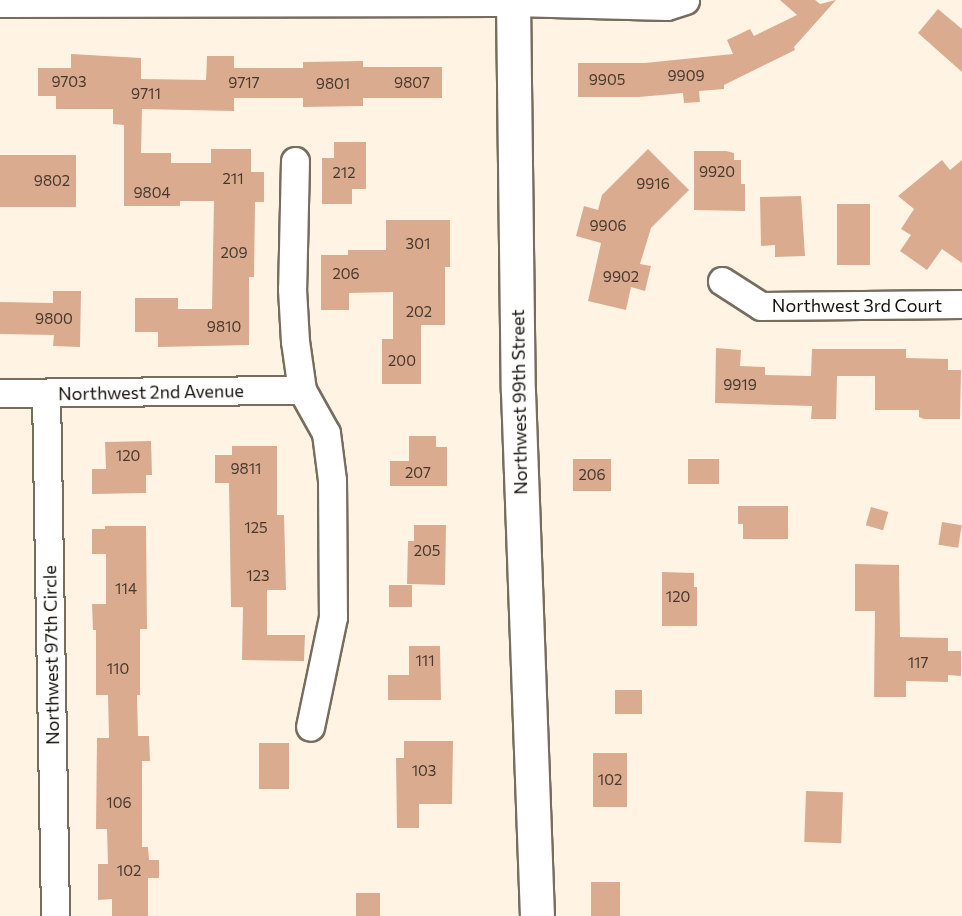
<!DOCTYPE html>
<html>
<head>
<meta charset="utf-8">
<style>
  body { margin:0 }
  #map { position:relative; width:962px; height:916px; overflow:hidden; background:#fff4e4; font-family:Commissioner,sans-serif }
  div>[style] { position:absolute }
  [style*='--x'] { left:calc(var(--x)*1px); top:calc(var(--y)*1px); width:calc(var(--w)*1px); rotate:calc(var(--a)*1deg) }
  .building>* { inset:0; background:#dbab8f; transform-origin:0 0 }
  .roads { filter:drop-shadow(2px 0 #766d5f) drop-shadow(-2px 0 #766d5f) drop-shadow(0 2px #766d5f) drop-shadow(0 -2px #766d5f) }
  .minor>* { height:27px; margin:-13.5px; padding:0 13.5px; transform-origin:13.5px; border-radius:13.5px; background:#fff }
  .secondary>* { height:33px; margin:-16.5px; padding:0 16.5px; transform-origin:16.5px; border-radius:16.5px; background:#fff }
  span { translate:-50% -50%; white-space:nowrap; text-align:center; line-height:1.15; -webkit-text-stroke:4.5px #fff; paint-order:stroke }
  .number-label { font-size:15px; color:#47382e }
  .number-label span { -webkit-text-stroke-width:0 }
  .street-label { font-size:18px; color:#16120d }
</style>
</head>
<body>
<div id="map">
  <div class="building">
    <div style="clip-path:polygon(780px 0,815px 0,820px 4px,836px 0,794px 47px,795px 50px,724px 85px,724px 89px,699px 91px,700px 102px,684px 103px,683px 93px,639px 97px,578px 97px,578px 63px,645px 63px,733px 54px,727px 40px,750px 29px,754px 36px,797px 15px)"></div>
    <div style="clip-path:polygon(938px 9px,962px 29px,962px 72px,918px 33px)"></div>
    <div style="clip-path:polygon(71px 54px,141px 58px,141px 79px,206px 80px,207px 56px,234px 56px,234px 68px,303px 68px,303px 62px,363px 61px,363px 67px,442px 67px,442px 98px,363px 98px,363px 106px,303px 107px,303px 98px,234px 98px,234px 111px,142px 109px,141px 153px,171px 153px,171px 163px,211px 163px,211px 149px,251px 149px,251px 172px,264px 172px,264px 202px,255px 202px,254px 277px,249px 277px,249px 345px,158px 347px,158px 332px,135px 332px,135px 298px,178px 298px,178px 309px,212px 309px,214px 201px,180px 201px,180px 206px,124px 206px,124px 125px,113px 124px,113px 109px,56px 109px,56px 96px,38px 96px,38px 68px,71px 68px)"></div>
    <div style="clip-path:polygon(334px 142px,366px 142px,366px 189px,352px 189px,352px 204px,322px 204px,322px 158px,334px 158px)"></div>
    <div style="clip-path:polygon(648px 149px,689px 190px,651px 228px,640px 264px,651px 266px,645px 291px,631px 287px,626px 310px,588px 301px,601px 243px,576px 236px,584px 206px,598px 210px,602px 195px)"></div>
    <div style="clip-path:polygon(694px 151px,726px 151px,734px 153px,734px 160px,741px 160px,741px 184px,745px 184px,745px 211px,694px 210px)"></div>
    <div style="left:0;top:155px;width:76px;height:52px"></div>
    <div style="clip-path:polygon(942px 160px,950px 170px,962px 160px,962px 263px,942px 249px,927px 270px,900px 251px,911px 235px,901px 229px,914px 209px,898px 196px)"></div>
    <div style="clip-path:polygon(801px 196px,805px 256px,775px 257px,775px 245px,761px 246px,760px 197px)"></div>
    <div style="left:837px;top:204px;width:33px;height:61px"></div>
    <div style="clip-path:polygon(386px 220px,450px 220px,450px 267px,445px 267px,445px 325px,421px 325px,421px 384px,382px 384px,382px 339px,393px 339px,393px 292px,349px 293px,349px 310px,321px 310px,321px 255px,348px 255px,348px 250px,386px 250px)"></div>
    <div style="clip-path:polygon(53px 291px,81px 291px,80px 347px,53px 346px,54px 335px,0 334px,0 302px,53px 303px)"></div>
    <div style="clip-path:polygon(716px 348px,741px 350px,740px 366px,765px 367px,765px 375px,811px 376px,812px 349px,906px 349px,906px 358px,948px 359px,948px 370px,961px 370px,960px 419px,924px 419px,919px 417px,919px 410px,875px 410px,875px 376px,837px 376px,836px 419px,811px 419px,812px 406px,715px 403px)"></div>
    <div style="clip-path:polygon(409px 436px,436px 436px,436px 447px,447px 447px,447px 486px,390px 486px,390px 461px,409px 461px)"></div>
    <div style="clip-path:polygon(151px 441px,152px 475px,146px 475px,146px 493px,92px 494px,92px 469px,106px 469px,105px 442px)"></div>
    <div style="clip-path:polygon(232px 446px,277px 446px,277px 515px,284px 515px,286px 590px,267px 590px,267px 635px,305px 635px,304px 661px,242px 660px,243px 607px,231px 607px,229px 483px,215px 483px,215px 455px,232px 455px)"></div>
    <div style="left:573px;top:459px;width:38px;height:32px"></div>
    <div style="left:688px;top:459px;width:31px;height:25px"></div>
    <div style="clip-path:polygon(738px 506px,788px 506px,788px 539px,743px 539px,743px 524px,738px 524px)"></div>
    <div style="left:871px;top:507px;width:18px;height:19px;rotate:16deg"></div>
    <div style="left:942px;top:522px;width:20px;height:23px;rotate:9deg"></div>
    <div style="clip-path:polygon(414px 525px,446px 525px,445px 585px,407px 584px,408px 541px,414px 541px)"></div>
    <div style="clip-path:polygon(105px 526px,146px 526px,147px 629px,140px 629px,140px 695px,137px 695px,138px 736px,149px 736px,150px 761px,142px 761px,142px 847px,148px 847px,149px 860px,159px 860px,159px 878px,148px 878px,148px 916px,112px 916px,112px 899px,98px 900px,98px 864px,108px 864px,107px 829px,96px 829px,97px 738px,109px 738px,108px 695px,96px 695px,96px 630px,93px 630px,92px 604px,106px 604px,106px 554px,92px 554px,92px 529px,105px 529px)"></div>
    <div style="clip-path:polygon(855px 564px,899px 565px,900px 637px,948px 638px,948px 651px,961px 651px,961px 676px,948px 675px,948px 682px,906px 681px,906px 697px,874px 697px,875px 611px,855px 611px)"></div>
    <div style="clip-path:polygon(662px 572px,694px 573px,694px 587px,697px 587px,697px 626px,662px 626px)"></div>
    <div style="left:389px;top:585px;width:23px;height:22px"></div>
    <div style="clip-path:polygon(409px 646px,440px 646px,441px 700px,388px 700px,388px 675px,409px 675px)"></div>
    <div style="left:615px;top:690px;width:27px;height:24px"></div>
    <div style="clip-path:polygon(404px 741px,453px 741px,452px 804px,419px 804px,419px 828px,397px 828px,396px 758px,404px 758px)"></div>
    <div style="left:259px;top:743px;width:30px;height:46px"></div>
    <div style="left:593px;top:753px;width:34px;height:54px"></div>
    <div style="left:806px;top:791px;width:37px;height:51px;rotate:2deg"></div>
    <div style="left:591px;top:882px;width:29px;height:34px"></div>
    <div style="left:356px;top:893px;width:24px;height:23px"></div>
  </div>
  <div class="roads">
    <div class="minor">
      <div style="--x:0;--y:3;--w:513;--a:-0.11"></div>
      <div style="--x:513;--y:2;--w:154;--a:1.5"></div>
      <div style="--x:667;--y:6;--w:19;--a:-18"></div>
      <div style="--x:295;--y:161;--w:128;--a:91.3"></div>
      <div style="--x:292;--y:289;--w:52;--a:86.7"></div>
      <div style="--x:295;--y:341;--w:49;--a:81.9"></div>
      <div style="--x:302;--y:390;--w:49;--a:60.8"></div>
      <div style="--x:326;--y:433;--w:47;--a:82.7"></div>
      <div style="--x:332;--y:480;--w:137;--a:89.6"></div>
      <div style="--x:333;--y:617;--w:112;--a:101.8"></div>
      <div style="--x:722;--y:281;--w:46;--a:32.7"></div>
      <div style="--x:761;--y:306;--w:201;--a:-0.6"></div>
      <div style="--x:0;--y:393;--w:302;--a:-0.6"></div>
      <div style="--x:46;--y:393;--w:523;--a:89.01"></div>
    </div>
    <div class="secondary">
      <div style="--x:513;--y:0;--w:391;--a:89.3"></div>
      <div style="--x:518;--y:391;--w:525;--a:87.93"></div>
    </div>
  </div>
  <div class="number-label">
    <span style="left:686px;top:76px">9909</span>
    <span style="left:607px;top:80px">9905</span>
    <span style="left:69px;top:82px">9703</span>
    <span style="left:244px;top:83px">9717</span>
    <span style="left:412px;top:83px">9807</span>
    <span style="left:333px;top:84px">9801</span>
    <span style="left:146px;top:94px">9711</span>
    <span style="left:717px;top:172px">9920</span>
    <span style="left:344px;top:173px">212</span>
    <span style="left:233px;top:179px">211</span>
    <span style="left:52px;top:181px">9802</span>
    <span style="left:653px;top:184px">9916</span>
    <span style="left:152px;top:193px">9804</span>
    <span style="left:608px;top:226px">9906</span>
    <span style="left:418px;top:244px">301</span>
    <span style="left:234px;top:253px">209</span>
    <span style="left:346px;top:274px">206</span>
    <span style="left:621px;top:277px">9902</span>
    <span style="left:419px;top:312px">202</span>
    <span style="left:54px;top:319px">9800</span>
    <span style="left:224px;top:327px">9810</span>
    <span style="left:402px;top:361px">200</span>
    <span style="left:740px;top:385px">9919</span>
    <span style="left:128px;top:456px">120</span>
    <span style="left:246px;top:469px">9811</span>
    <span style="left:418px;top:473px">207</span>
    <span style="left:592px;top:475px">206</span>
    <span style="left:256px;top:528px">125</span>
    <span style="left:427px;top:551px">205</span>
    <span style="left:258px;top:576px">123</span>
    <span style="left:126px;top:589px">114</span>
    <span style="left:678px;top:597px">120</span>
    <span style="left:425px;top:661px">111</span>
    <span style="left:918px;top:663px">117</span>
    <span style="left:118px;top:669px">110</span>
    <span style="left:424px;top:771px">103</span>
    <span style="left:610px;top:780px">102</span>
    <span style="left:119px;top:803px">106</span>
    <span style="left:129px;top:871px">102</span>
  </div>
  <div class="street-label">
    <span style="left:857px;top:305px">Northwest 3rd Court</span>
    <span style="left:151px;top:392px;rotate:-1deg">Northwest 2nd Avenue</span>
    <span style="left:519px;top:402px;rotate:-91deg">Northwest 99th Street</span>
    <span style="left:51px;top:655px;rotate:-91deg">Northwest 97th Circle</span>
  </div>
</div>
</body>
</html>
